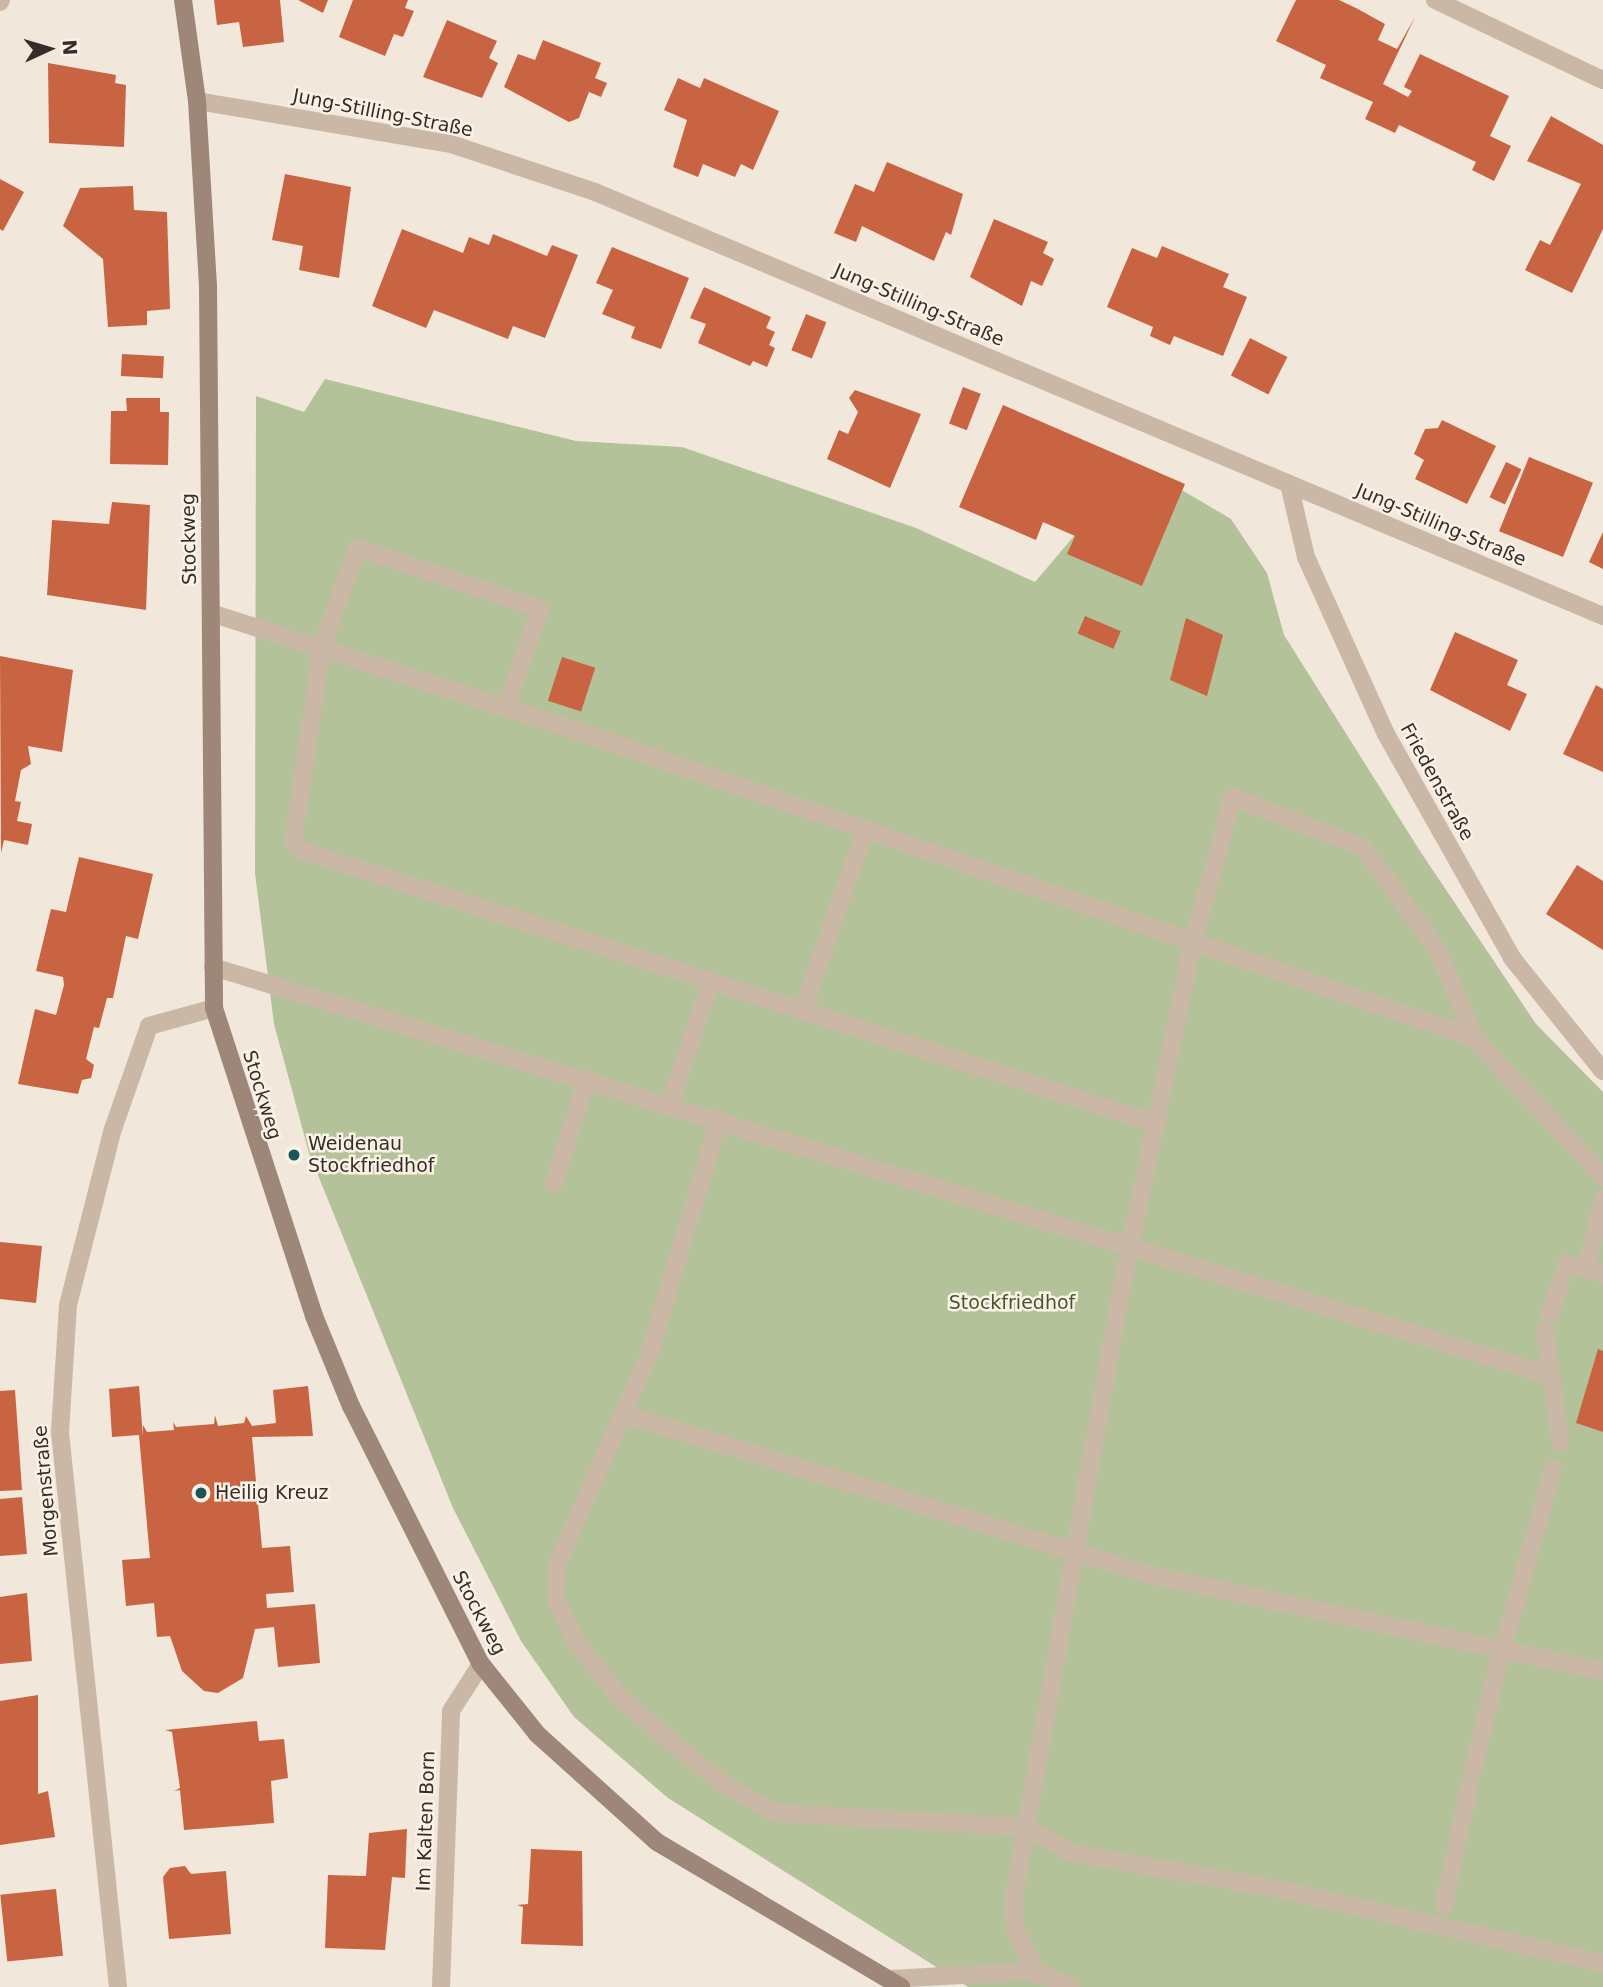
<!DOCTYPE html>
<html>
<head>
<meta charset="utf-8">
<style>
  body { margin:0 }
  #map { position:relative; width:1603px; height:1987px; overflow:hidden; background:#f2e7db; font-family:"DejaVu Sans",sans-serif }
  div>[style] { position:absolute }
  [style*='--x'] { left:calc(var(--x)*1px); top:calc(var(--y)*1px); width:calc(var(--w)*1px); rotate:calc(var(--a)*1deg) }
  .green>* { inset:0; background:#b4c29a }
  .building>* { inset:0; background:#c96442; transform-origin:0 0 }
  .lane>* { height:18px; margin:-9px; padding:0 9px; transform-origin:9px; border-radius:9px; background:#cbb7a6 }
  .street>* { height:18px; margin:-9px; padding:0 9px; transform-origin:9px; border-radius:9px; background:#cbb7a6 }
  .secondary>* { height:18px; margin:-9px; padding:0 9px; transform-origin:9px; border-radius:9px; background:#9e8678 }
  .dots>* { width:19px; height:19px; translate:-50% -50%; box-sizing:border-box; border:4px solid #faf2e7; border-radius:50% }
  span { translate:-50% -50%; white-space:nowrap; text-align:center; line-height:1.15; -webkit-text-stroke:5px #faf2e7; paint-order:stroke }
  .street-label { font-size:19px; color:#372c27 }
  .poi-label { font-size:19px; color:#372c27 }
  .left { translate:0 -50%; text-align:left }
  .park-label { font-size:19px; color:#46562b }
  .north { position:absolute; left:14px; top:14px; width:70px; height:70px; -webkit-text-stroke:5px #faf2e7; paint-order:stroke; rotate:86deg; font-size:19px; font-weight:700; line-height:28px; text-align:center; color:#372c27 }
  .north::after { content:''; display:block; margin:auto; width:24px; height:32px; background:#372c27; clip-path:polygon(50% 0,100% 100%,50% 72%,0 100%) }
</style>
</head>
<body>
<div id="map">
  <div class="green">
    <div style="clip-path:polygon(325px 379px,576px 441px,682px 447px,916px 528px,1035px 582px,1136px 463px,1231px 519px,1267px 573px,1284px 635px,1420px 851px,1536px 1024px,1603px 1092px,1603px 1987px,968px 1987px,668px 1798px,574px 1717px,521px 1641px,453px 1508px,309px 1153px,274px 1024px,255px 873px,256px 396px,304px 412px)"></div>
  </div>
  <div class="building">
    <div style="clip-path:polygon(214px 0,280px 0,284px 42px,243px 47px,239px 22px,217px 25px)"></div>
    <div style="clip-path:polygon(298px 0,328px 0,323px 13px)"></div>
    <div style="clip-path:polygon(353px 0,408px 0,405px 8px,414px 11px,403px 37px,394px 34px,385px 56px,339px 37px)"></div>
    <div style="clip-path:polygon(1296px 0,1339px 0,1356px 8px,1385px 24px,1378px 40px,1397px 49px,1415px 17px,1383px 84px,1408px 97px,1412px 91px,1404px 87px,1420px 54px,1509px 96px,1490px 136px,1511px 146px,1494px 181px,1472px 170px,1476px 162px,1399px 125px,1395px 133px,1365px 119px,1373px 102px,1320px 78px,1326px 65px,1276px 41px)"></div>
    <div style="clip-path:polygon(447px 20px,497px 41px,489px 58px,498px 63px,482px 98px,423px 77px)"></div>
    <div style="clip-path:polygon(543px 40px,601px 63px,595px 78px,607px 83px,601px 97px,589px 92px,579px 118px,569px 122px,504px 87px,518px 54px,535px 60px)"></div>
    <div style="clip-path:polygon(48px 63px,116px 75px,115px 83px,126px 85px,124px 147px,49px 143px)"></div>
    <div style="clip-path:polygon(678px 78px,700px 88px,704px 78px,779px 111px,753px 170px,741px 164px,735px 177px,703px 164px,698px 177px,673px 167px,687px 120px,664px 110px)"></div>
    <div style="clip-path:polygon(1551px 116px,1603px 145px,1603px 229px,1572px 293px,1525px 270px,1540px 240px,1550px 245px,1581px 184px,1527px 161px)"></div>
    <div style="clip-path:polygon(887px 162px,963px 194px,951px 235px,946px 232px,934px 261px,862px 226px,856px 242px,834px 233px,855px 184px,874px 192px)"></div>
    <div style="clip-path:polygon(285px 174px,351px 187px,339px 278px,299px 270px,303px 246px,272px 240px)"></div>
    <div style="clip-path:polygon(0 179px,24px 192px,3px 231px,0 229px)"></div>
    <div style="clip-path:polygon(133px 186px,134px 210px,167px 212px,170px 309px,147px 311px,147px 325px,108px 327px,103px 259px,63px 226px,80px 188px)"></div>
    <div style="clip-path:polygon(994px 219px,1048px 242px,1043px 253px,1054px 259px,1042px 286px,1031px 281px,1022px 306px,970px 277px)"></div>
    <div style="clip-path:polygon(402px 229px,463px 253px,469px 237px,489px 245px,493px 234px,547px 256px,552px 245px,578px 255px,545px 338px,513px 326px,508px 339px,434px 310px,426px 328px,372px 306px)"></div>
    <div style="clip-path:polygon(1162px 246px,1229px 274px,1223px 287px,1247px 297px,1223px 356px,1174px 336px,1170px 345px,1150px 336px,1153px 327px,1107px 307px,1132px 248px,1157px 258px)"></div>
    <div style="clip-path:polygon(612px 247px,689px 278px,661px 349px,631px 338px,635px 327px,602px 314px,613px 290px,596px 283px)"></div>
    <div style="clip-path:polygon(704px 287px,771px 317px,766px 328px,775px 332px,769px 345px,775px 348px,767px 367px,753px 361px,750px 366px,698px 343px,706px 324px,690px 318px)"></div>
    <div style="left:806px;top:314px;width:22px;height:39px;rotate:22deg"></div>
    <div style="left:1250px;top:338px;width:42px;height:42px;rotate:27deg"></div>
    <div style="left:122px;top:354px;width:42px;height:22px;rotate:3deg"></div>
    <div style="left:963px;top:387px;width:19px;height:39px;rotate:21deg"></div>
    <div style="clip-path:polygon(855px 390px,921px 414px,890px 488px,827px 459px,839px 430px,848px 434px,858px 412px,849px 398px)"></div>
    <div style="clip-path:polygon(126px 398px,160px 398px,160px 412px,169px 412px,168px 465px,110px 464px,111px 411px,127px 411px)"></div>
    <div style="clip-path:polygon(1003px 405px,1185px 484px,1142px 586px,1067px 554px,1075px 536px,1043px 522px,1036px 540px,959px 507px)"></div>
    <div style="clip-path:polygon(1442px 420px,1496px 446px,1467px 504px,1415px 479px,1424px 460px,1414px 454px,1425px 429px,1438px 428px)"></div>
    <div style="left:1529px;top:457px;width:69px;height:80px;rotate:22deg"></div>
    <div style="left:1506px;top:462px;width:17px;height:39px;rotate:25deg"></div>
    <div style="clip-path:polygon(112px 502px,150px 505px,146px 610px,47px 595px,52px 520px,109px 524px)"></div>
    <div style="clip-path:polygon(1603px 532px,1603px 569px,1589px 562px)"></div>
    <div style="left:1085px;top:616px;width:39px;height:19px;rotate:23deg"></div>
    <div style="clip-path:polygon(1186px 618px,1223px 635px,1207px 696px,1170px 680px)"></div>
    <div style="clip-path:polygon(1455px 632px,1518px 660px,1507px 685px,1527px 694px,1510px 731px,1430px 690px)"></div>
    <div style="clip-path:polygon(0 656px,73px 670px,62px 752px,28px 746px,31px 764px,21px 770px,15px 801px,21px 802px,17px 821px,32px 824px,28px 845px,4px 840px,1px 853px)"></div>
    <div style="left:562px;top:657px;width:35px;height:46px;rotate:18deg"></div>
    <div style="clip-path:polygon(1596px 685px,1603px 689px,1603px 772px,1563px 754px)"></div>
    <div style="clip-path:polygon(79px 857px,153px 874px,138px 939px,126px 936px,113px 998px,107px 998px,99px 1028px,94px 1027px,86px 1059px,94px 1065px,91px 1078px,82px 1080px,78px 1094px,18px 1084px,35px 1009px,56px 1015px,64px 985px,63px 977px,36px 971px,51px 909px,66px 912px)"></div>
    <div style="clip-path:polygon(1577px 865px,1603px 881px,1603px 950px,1546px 914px)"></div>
    <div style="clip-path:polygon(0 1242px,42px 1246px,36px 1303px,0 1299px)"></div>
    <div style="clip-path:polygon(1598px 1349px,1603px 1351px,1603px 1432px,1576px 1423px)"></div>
    <div style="clip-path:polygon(139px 1386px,143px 1437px,143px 1425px,147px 1432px,174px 1430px,173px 1422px,176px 1427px,214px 1424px,215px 1415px,218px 1426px,244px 1423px,246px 1416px,252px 1426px,276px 1423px,273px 1390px,308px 1386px,313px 1436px,252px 1437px,262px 1548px,290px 1546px,294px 1592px,266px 1594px,267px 1608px,315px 1604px,320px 1663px,278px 1667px,274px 1627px,255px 1629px,243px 1678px,218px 1693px,204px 1691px,182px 1671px,170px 1636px,157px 1637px,154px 1603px,126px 1606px,122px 1560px,150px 1558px,139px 1435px,112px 1437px,109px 1389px)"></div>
    <div style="clip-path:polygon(15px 1390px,22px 1490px,0 1491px,0 1391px)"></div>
    <div style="clip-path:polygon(22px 1497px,27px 1554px,0 1556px,0 1499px)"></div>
    <div style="clip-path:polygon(27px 1593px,32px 1661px,0 1664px,0 1597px)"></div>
    <div style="clip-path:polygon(38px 1695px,38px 1794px,48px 1791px,55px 1837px,0 1845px,0 1701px)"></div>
    <div style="clip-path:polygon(257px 1721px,259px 1741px,284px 1739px,288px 1778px,271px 1781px,274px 1823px,184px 1830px,180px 1790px,174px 1791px,180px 1788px,172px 1732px,165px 1730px)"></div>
    <div style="clip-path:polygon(407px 1829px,405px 1878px,392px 1877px,385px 1950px,325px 1948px,328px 1875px,366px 1876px,369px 1833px)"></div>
    <div style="clip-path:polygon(531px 1849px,582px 1851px,583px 1946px,521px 1944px,523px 1907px,517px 1905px,528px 1904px)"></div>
    <div style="clip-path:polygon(185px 1866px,191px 1874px,226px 1871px,231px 1934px,169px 1939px,163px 1877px,170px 1868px)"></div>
    <div style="left:56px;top:1889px;width:67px;height:56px;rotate:84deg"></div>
  </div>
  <div class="lane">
    <div style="--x:211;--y:613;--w:354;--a:17.8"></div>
    <div style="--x:548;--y:721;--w:979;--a:18.9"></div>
    <div style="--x:1474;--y:1038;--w:190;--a:47.1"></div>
    <div style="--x:506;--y:707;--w:104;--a:-70.9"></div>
    <div style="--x:540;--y:609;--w:193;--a:-161.6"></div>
    <div style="--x:357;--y:548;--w:105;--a:109.5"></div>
    <div style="--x:322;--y:647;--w:195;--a:98.5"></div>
    <div style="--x:293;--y:840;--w:12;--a:55"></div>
    <div style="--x:300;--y:850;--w:900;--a:17.73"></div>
    <div style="--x:213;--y:967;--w:1396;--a:16.99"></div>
    <div style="--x:802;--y:1012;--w:193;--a:-70.9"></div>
    <div style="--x:670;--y:1104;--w:127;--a:-71.7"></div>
    <div style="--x:719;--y:1119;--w:243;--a:106.5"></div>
    <div style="--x:650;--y:1352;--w:232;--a:113.6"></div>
    <div style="--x:557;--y:1565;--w:34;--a:92"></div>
    <div style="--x:556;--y:1599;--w:45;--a:65.1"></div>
    <div style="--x:575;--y:1640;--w:75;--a:52.1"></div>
    <div style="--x:621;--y:1699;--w:129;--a:40"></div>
    <div style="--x:720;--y:1782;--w:63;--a:29.4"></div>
    <div style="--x:775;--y:1813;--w:250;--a:3.2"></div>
    <div style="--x:1025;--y:1827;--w:54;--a:29"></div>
    <div style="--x:1072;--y:1853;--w:214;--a:9.9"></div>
    <div style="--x:1283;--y:1890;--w:328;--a:12.9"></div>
    <div style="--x:554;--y:1184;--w:111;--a:-72.7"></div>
    <div style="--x:1566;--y:1263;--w:39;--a:17"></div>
    <div style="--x:1586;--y:1269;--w:72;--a:-76.3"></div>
    <div style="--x:1550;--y:1314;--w:39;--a:-72"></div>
    <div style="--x:1545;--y:1332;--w:111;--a:82.2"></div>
    <div style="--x:623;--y:1414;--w:552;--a:16.96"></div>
    <div style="--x:1151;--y:1575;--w:462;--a:12"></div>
    <div style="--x:1498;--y:1665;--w:205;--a:-74.4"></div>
    <div style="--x:1472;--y:1773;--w:103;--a:-76.5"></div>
    <div style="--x:1444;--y:1905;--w:122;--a:-78.1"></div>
    <div style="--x:890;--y:1979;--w:146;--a:-3.1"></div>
    <div style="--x:1036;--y:1971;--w:8;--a:50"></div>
    <div style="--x:1071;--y:1987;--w:38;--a:-155"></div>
    <div style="--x:1036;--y:1971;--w:44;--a:-117.1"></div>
    <div style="--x:1016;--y:1932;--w:30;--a:-96"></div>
    <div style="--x:1013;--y:1902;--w:621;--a:-79.99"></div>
    <div style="--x:1121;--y:1290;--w:354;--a:-78.3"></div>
    <div style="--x:1193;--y:943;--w:151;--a:-75"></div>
    <div style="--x:1232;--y:797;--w:142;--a:21.1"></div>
    <div style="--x:1364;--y:848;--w:128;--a:54.2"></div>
    <div style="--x:1439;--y:952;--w:93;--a:67.9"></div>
  </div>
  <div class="street">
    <div style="--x:1435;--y:0;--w:186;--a:25.5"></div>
    <div style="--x:0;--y:2;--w:2;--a:-63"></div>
    <div style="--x:197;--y:101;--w:258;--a:9.6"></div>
    <div style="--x:451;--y:144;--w:152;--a:18.4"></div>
    <div style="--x:595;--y:192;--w:1094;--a:22.81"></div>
    <div style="--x:1289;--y:484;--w:75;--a:76.9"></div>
    <div style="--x:1306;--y:557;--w:194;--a:65.7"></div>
    <div style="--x:1386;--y:734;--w:257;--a:60.6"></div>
    <div style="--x:1512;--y:958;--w:145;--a:51.2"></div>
    <div style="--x:118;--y:1987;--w:558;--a:-95.97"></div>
    <div style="--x:60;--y:1432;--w:127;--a:-86.4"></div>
    <div style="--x:68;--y:1305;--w:182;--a:-75.7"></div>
    <div style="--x:113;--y:1129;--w:109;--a:-70.7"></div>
    <div style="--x:149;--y:1026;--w:67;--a:-15.5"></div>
    <div style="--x:441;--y:1987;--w:276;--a:-87.9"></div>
    <div style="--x:451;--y:1711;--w:56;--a:-57.4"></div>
  </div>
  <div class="secondary">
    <div style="--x:183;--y:0;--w:102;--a:82.1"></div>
    <div style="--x:197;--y:101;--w:185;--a:86.6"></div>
    <div style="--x:208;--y:286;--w:722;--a:89.52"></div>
    <div style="--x:214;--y:1008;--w:324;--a:72"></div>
    <div style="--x:314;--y:1316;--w:97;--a:67.7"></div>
    <div style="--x:351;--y:1406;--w:289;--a:63.3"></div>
    <div style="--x:481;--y:1664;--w:90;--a:51.3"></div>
    <div style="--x:537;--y:1734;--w:161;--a:42"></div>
    <div style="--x:657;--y:1842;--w:284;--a:30.7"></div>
  </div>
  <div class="dots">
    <div style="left:294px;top:1155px;background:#1c5559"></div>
    <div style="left:201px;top:1493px;background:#1c5559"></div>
  </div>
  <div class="street-label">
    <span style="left:383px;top:113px;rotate:11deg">Jung-Stilling-Straße</span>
    <span style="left:919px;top:305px;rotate:23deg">Jung-Stilling-Straße</span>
    <span style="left:1441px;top:525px;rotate:23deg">Jung-Stilling-Straße</span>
    <span style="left:189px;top:539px;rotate:-91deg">Stockweg</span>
    <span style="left:1437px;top:782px;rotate:61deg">Friedenstraße</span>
    <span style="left:262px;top:1095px;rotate:73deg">Stockweg</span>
    <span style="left:46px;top:1491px;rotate:-95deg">Morgenstraße</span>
    <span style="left:479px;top:1613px;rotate:62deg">Stockweg</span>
    <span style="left:426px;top:1821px;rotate:-88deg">Im Kalten Born</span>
  </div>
  <div class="poi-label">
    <span class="left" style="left:308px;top:1155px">Weidenau<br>Stockfriedhof</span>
    <span class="left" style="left:215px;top:1493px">Heilig Kreuz</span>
  </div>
  <div class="park-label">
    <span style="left:1012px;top:1303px">Stockfriedhof</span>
  </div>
  <div class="north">N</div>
</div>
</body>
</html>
